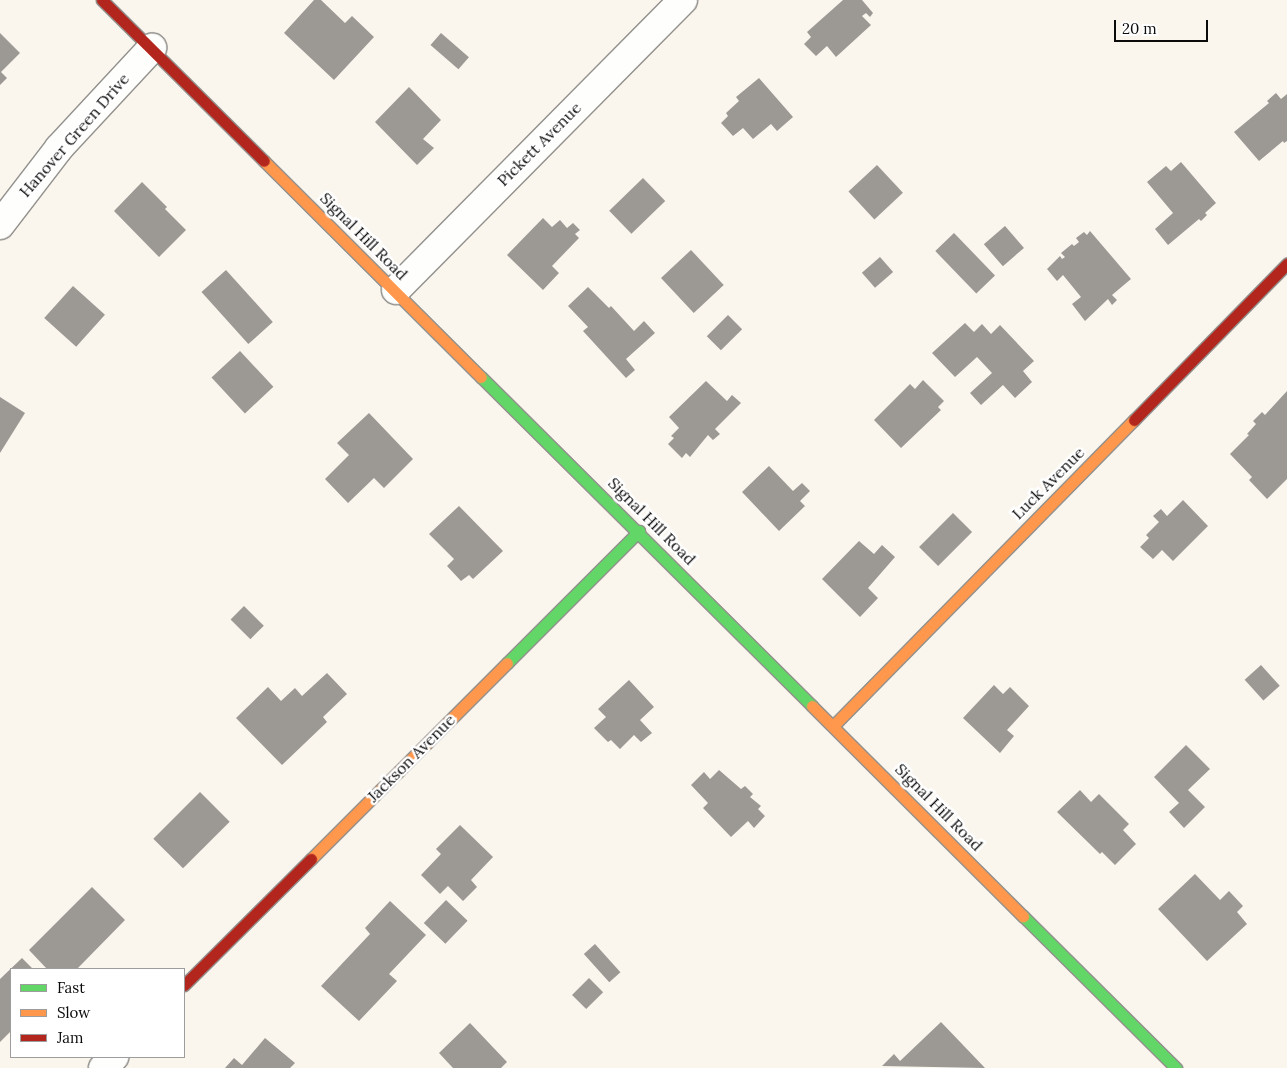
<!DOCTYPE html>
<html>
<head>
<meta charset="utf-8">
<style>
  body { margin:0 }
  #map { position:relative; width:1287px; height:1068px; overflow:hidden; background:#faf6ee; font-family:Lora,serif }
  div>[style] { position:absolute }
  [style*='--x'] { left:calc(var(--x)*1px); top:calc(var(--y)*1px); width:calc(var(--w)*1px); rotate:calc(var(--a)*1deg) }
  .building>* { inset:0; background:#9c9894; transform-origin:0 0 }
  .roads { filter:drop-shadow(1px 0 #93918d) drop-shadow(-1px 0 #93918d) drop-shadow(0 1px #93918d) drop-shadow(0 -1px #93918d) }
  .street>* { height:28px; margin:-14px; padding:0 14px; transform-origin:14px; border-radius:14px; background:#fefefc }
  .fast>* { height:11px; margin:-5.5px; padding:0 5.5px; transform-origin:5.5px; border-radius:5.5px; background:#63d668 }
  .slow>* { height:11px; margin:-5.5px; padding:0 5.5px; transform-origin:5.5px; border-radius:5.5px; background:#ff974d }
  .jam>* { height:11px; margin:-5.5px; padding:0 5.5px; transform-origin:5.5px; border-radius:5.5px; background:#b3261e }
  span { translate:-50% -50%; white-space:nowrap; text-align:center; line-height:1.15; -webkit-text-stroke:5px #fff; paint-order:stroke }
  .street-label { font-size:16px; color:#0b0b0b }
  .legend { position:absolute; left:10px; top:968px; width:175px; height:90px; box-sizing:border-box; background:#fff; border:1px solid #9d9d9d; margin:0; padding:6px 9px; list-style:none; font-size:15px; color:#0b0b0b }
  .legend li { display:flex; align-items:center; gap:10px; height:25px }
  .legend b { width:25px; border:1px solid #9d9d9d }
  .scale { position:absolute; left:1114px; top:20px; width:94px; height:22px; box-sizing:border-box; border:2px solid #0b0b0b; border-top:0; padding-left:6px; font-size:15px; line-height:18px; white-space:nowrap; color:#0b0b0b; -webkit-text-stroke:4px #fff; paint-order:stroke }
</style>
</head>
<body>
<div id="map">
  <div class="building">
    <div style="clip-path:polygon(314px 0,321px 0,345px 23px,352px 16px,374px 37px,334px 80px,284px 33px)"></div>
    <div style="clip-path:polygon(843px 0,862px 0,873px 13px,870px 17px,866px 13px,862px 16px,871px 25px,836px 57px,827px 46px,816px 56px,804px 44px,811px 37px,807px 32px)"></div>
    <div style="clip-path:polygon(0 33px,20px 53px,1px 72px,7px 78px,0 85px)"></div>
    <div style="left:441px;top:33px;width:37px;height:16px;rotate:41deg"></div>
    <div style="clip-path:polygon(759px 78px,793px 117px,777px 131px,771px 124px,753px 139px,743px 128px,733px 136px,721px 123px,728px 116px,726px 113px,739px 101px,736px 97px)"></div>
    <div style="clip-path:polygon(409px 87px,441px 120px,423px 139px,434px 148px,417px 165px,375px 122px)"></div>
    <div style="clip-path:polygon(1276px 93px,1281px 99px,1287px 94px,1287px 141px,1284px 143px,1283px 141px,1259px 161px,1234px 132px,1269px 103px,1267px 101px)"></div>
    <div style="clip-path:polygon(1181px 162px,1216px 203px,1205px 213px,1207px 215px,1201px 221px,1199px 219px,1168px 245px,1155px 229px,1173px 213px,1147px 182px,1166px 166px,1171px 171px)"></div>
    <div style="left:877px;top:165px;width:38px;height:39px;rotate:47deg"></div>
    <div style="left:643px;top:178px;width:32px;height:47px;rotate:46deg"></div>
    <div style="clip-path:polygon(142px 182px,167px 207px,165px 209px,186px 230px,159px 257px,114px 211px)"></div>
    <div style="clip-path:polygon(543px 218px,552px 227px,560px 220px,567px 228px,573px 223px,580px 230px,575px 234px,579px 238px,552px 266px,559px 273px,543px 290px,507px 255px)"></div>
    <div style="left:1005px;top:226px;width:29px;height:28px;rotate:49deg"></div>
    <div style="clip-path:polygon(1090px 231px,1131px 279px,1112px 295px,1117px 300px,1112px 305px,1108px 299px,1085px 321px,1072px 304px,1081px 297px,1063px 275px,1057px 281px,1047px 269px,1060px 256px,1062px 259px,1065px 257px,1061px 253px,1072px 244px,1074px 246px,1079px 242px,1076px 238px,1084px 232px,1087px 235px)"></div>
    <div style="left:954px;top:233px;width:59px;height:26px;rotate:46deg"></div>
    <div style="left:691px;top:250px;width:48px;height:41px;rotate:47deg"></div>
    <div style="left:880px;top:257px;width:20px;height:24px;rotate:49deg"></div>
    <div style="left:226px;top:270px;width:70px;height:33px;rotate:48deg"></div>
    <div style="left:73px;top:286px;width:43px;height:43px;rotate:42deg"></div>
    <div style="clip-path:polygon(588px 287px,609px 308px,611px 306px,634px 331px,644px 321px,655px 333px,626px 359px,635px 370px,626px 378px,583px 331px,588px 327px,568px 306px)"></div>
    <div style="left:728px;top:315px;width:20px;height:30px;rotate:45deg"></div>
    <div style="clip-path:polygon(965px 323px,974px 332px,982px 324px,991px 334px,1000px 325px,1034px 361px,1023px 371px,1032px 382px,1015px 398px,1003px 385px,981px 405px,970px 393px,992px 373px,977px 357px,955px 377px,932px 353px)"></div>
    <div style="left:240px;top:351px;width:49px;height:39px;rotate:47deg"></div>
    <div style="clip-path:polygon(923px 380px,944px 401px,938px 407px,941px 410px,901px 448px,874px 420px,910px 384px,915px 389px)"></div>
    <div style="clip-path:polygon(706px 381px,727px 401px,732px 395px,741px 403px,715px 429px,720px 434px,713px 440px,708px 435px,690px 457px,686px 453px,682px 458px,668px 444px,674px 438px,671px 436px,679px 428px,669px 417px)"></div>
    <div style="clip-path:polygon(1287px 391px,1287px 479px,1267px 499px,1249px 480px,1252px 477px,1230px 454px,1249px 435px,1247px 434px,1256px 424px,1253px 421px,1262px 412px,1265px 415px)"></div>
    <div style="clip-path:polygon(0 397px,25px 413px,0 453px)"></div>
    <div style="clip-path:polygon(369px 413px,413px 459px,384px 488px,374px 478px,348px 503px,325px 479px,349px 455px,337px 443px)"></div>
    <div style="clip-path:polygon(769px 466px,793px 491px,802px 483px,810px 491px,800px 501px,805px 506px,779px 531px,742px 492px)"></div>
    <div style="clip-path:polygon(1183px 500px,1208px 526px,1173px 561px,1162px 550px,1153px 559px,1140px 547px,1149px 538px,1146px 535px,1159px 522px,1153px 516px,1161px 509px,1167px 516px)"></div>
    <div style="clip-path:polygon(459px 506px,503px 551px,473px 579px,469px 575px,461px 581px,447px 566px,454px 559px,429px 534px)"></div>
    <div style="left:953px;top:513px;width:27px;height:48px;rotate:45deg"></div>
    <div style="clip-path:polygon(859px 541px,874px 554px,882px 545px,895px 557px,868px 588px,878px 598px,860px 617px,822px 579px)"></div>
    <div style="left:244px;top:606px;width:28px;height:19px;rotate:45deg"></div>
    <div style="left:1261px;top:665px;width:28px;height:22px;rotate:48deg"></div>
    <div style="clip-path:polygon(327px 673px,347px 694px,323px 717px,327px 722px,282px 765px,236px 718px,268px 687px,281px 701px,295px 688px,302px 696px)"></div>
    <div style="clip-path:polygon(629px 680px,654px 707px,640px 720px,652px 733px,641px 742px,634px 735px,620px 749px,611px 740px,608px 742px,594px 728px,606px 717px,598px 709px)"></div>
    <div style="clip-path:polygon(994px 685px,1003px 694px,1010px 687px,1029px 706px,1007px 730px,1014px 736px,1000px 753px,963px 718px)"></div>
    <div style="clip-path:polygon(1186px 745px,1210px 769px,1188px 790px,1205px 807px,1184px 828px,1169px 812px,1179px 803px,1154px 777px)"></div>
    <div style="clip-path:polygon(719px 770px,741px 789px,745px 786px,753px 794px,750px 797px,761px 806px,758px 809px,765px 816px,754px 828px,748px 821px,731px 837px,703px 808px,708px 803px,691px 785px,704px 772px,710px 779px)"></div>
    <div style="clip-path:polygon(1080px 790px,1091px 802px,1099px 794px,1129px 824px,1123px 830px,1136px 844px,1115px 865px,1102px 852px,1100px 854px,1057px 812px)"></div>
    <div style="left:200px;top:792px;width:42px;height:66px;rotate:45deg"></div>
    <div style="clip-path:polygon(460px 825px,493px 857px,471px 880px,477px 887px,463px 901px,448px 886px,440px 894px,421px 875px,441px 854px,436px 849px)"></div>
    <div style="clip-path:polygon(1195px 874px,1220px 900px,1229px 891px,1243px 906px,1237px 912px,1247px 924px,1207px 961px,1158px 909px)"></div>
    <div style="clip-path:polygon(92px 887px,125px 920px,77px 969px,47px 969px,29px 950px)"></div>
    <div style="left:446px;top:900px;width:30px;height:32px;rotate:44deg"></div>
    <div style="clip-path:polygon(390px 901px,426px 935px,389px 974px,397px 981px,359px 1021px,321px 986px,370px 934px,365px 928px)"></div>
    <div style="left:595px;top:944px;width:38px;height:15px;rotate:48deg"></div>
    <div style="clip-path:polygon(22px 958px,33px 969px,11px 969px,11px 1031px,0 1042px,0 979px)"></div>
    <div style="left:589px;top:978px;width:20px;height:24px;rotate:45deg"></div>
    <div style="clip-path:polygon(941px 1022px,985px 1068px,882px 1066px,894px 1054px,900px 1061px)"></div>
    <div style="clip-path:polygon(470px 1023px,507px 1062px,501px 1068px,453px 1068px,439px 1053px)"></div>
    <div style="clip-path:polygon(265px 1038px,295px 1063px,290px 1068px,225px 1068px,234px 1058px,242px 1065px)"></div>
  </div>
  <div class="roads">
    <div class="street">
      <div style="--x:0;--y:225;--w:97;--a:-52.5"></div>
      <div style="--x:59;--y:148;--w:137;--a:-47.1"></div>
      <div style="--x:396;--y:290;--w:408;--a:-45.3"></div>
      <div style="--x:103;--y:1068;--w:16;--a:-45"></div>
    </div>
    <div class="fast">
      <div style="--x:481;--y:377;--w:467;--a:44.8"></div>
      <div style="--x:507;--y:663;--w:187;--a:-45"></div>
      <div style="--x:1023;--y:916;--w:216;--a:44.8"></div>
    </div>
    <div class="slow">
      <div style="--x:264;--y:161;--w:306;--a:44.9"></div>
      <div style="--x:812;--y:706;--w:298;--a:44.9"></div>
      <div style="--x:834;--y:725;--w:428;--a:-45.5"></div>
      <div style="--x:311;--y:859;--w:277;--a:-45"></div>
    </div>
    <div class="jam">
      <div style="--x:102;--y:0;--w:228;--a:44.8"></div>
      <div style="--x:1134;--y:420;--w:219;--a:-45.6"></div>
      <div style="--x:184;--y:985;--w:179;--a:-44.8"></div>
    </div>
  </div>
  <div class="street-label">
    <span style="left:74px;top:135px;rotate:-49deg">Hanover Green Drive</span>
    <span style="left:539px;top:144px;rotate:-45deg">Pickett Avenue</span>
    <span style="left:364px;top:236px;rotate:45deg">Signal Hill Road</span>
    <span style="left:1048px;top:483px;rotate:-45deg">Luck Avenue</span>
    <span style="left:652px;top:521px;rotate:45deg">Signal Hill Road</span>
    <span style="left:411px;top:758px;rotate:-45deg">Jackson Avenue</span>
    <span style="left:939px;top:807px;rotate:45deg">Signal Hill Road</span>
  </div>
  <ul class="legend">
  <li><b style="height:6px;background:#63d668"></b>Fast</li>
  <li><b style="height:6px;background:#ff974d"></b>Slow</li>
  <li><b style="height:6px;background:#b3261e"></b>Jam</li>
  </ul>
  <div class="scale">20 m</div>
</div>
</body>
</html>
